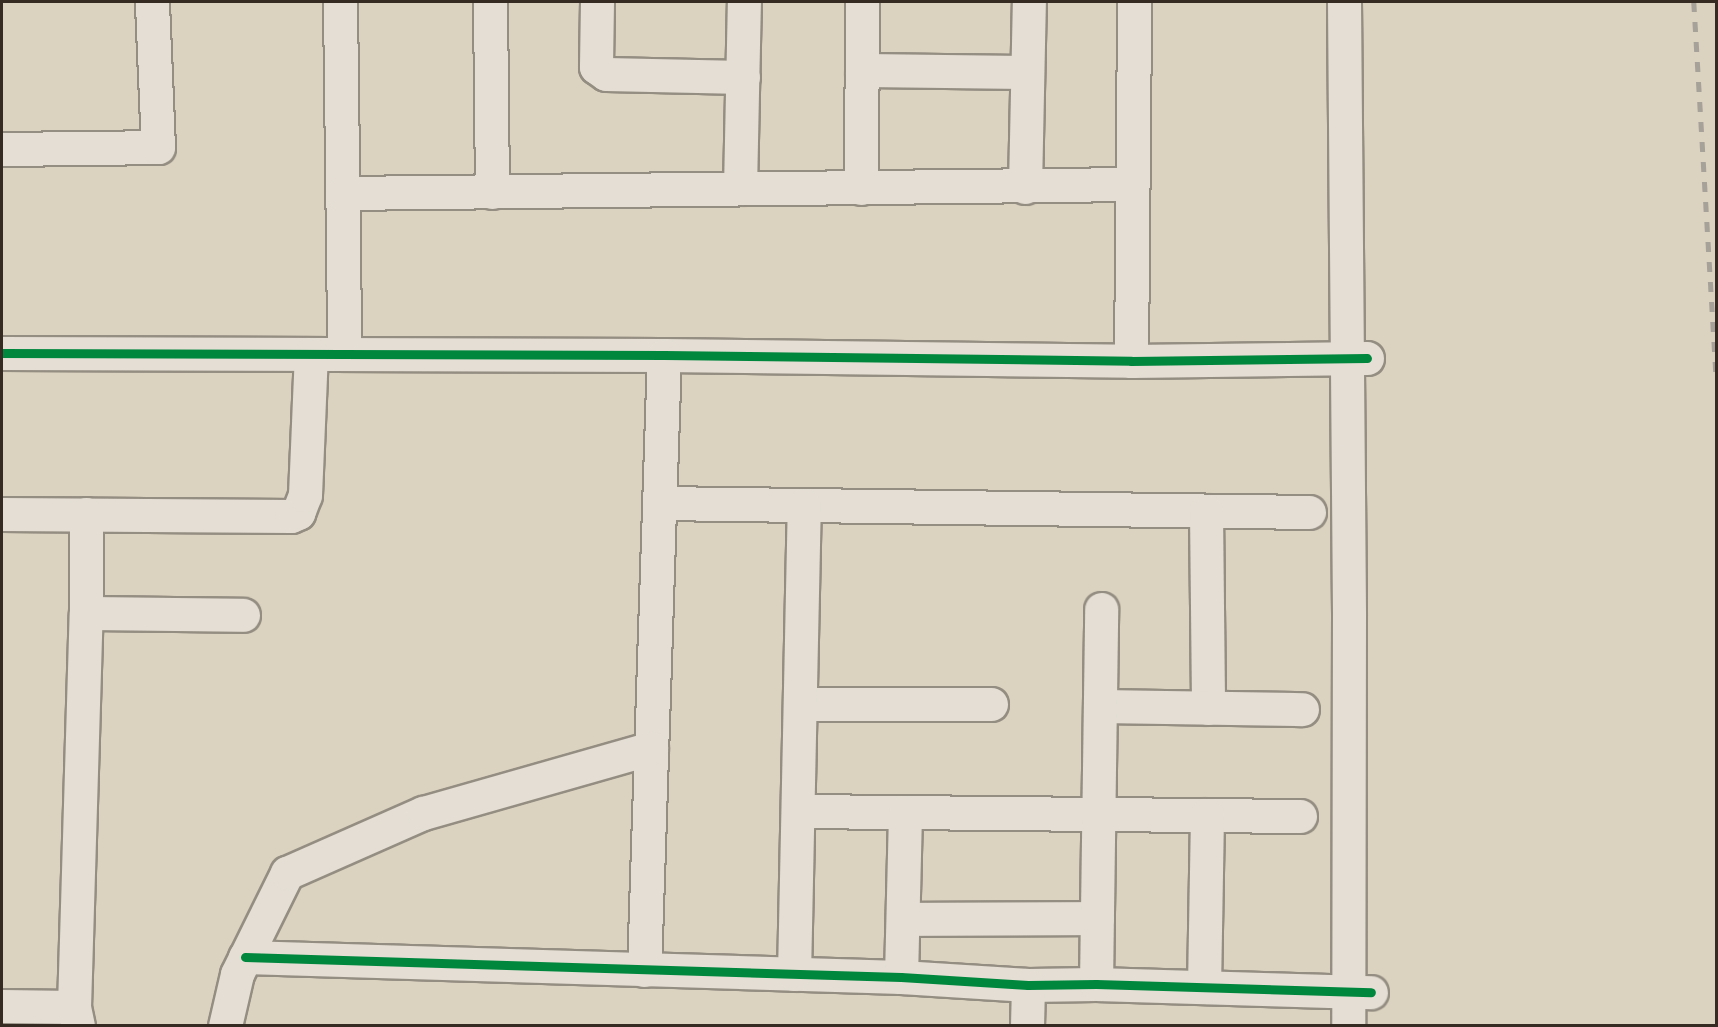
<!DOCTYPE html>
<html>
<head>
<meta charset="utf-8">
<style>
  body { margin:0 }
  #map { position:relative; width:1718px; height:1027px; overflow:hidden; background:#dbd2bf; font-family:"Gentium Book Plus",serif }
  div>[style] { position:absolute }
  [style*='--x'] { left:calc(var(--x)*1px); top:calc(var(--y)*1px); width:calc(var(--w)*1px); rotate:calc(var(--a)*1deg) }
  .roads { filter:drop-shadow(2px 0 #948d82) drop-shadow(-2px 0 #948d82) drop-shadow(0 2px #948d82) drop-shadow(0 -2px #948d82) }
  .minor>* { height:33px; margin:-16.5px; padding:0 16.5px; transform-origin:16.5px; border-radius:16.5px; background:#e4ded4 }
  .rail>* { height:4.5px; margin-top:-2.25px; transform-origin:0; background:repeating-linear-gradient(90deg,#a6a199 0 10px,transparent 0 20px) }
  .cycleway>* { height:9px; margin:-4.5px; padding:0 4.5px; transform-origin:4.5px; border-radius:4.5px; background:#00873e }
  span { translate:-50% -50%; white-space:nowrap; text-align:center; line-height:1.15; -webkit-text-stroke:4.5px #f0e4cd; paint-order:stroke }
  .frame { position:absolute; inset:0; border:3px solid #362b23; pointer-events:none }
</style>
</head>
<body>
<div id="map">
  <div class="roads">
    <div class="minor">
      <div style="--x:340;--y:2;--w:352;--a:89.3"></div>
      <div style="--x:490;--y:2;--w:190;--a:89.4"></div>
      <div style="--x:597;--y:2;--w:65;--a:90.9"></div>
      <div style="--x:596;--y:67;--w:12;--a:35"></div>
      <div style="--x:606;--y:74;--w:137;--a:1.3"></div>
      <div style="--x:1344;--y:2;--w:614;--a:89.53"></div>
      <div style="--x:1349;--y:616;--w:410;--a:90.1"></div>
      <div style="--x:862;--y:70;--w:165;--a:0.7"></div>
      <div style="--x:2;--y:149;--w:156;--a:-0.7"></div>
      <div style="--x:158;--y:147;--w:145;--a:-92.4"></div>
      <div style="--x:1025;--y:187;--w:185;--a:-88.8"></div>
      <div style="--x:740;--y:188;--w:186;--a:-88.8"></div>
      <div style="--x:861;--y:188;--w:186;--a:-89.7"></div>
      <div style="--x:342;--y:193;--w:788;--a:-0.65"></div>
      <div style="--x:2;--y:353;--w:662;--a:0.17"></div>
      <div style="--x:664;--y:355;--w:467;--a:0.7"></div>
      <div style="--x:1131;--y:361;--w:236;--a:-0.7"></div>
      <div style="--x:1131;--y:361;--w:359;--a:-89.5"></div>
      <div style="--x:659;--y:503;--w:650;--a:0.79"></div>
      <div style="--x:1206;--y:511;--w:197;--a:89.4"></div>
      <div style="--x:2;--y:514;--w:289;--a:0.4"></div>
      <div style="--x:291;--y:516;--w:8;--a:-23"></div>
      <div style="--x:298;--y:513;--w:19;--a:-69"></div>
      <div style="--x:305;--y:495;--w:141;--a:-87.6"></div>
      <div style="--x:86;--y:613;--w:157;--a:0.7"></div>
      <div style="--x:800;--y:704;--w:191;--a:0"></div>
      <div style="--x:1100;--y:706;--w:202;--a:0.9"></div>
      <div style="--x:798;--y:811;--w:502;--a:0.57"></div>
      <div style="--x:903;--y:919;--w:194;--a:-0.3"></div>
      <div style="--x:245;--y:957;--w:656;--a:1.75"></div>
      <div style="--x:901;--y:977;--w:127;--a:3.6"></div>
      <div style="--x:1028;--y:985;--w:68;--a:-0.8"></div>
      <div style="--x:1096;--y:984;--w:275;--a:1.7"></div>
      <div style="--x:644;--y:970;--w:615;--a:-88.14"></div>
      <div style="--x:794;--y:974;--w:469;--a:-88.8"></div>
      <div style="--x:901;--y:977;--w:165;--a:-88.6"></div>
      <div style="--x:1096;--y:984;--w:375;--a:-89.2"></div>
      <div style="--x:1204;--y:987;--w:172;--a:-89"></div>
      <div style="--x:2;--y:1006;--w:72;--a:0.8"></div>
      <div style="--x:74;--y:1007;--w:19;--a:78"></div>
      <div style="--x:74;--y:1007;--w:394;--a:-88.3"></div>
      <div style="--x:86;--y:613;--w:99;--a:-90"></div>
      <div style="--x:225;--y:1026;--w:53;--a:-77"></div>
      <div style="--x:237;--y:974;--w:113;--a:-63.7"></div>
      <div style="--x:287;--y:873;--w:149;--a:-23.8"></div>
      <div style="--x:423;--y:813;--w:237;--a:-15.9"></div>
      <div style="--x:1027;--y:1026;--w:41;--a:-88.6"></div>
    </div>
  </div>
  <div class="rail">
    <div style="--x:1694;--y:2;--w:376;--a:86.6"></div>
  </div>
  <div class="cycleway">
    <div style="--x:2;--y:353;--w:662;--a:0.17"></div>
    <div style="--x:664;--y:355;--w:467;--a:0.7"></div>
    <div style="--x:1131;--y:361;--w:236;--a:-0.7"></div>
    <div style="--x:245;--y:957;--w:656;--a:1.75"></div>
    <div style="--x:901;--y:977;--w:127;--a:3.6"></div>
    <div style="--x:1028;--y:985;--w:68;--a:-0.8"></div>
    <div style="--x:1096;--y:984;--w:275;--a:1.7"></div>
  </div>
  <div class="frame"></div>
</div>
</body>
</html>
